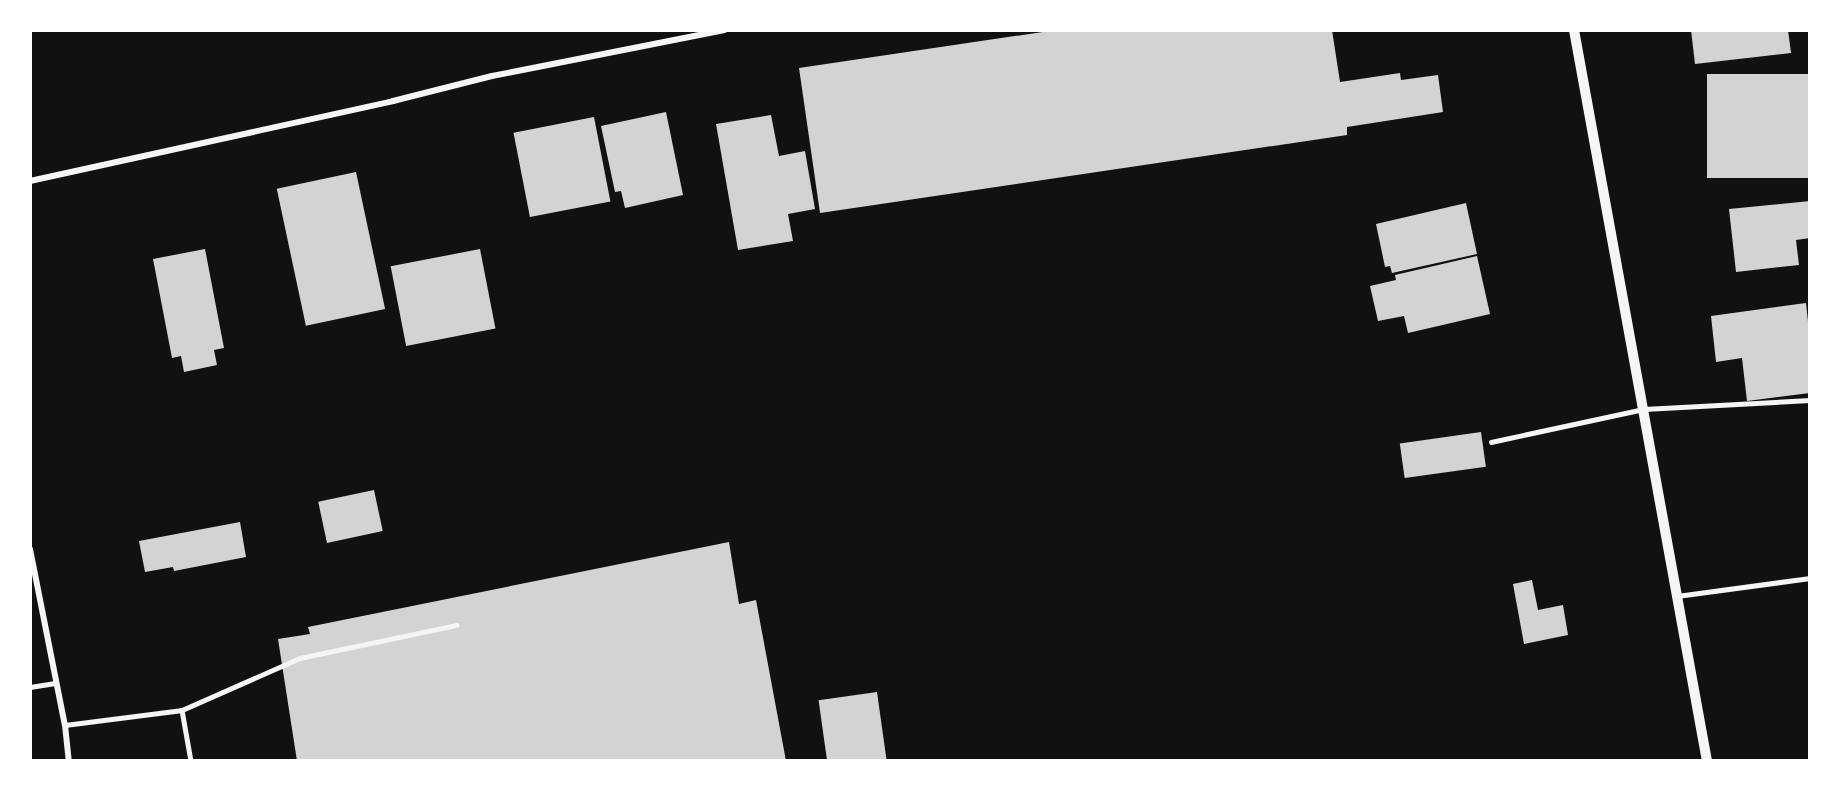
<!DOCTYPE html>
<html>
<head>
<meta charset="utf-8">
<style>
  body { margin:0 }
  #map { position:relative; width:1840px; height:791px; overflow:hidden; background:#111; font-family:"DM Sans",sans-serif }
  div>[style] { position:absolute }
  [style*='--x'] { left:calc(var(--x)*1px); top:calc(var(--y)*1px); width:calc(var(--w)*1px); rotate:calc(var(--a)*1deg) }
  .building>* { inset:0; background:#d3d3d3; transform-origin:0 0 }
  .service>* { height:4.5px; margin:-2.25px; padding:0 2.25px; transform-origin:2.25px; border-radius:2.25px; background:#f5f5f5 }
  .minor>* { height:6px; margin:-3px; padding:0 3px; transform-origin:3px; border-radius:3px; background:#f5f5f5 }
  .tertiary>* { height:10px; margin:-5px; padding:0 5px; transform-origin:5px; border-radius:5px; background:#f5f5f5 }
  span { translate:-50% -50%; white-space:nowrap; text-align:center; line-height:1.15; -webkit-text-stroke:5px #fff; paint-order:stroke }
  .frame { position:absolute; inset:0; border:32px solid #fff; pointer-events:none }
</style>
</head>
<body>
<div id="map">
  <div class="building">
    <div style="clip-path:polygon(1056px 30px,1332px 30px,1340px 82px,1400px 73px,1401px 80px,1438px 75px,1443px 112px,1347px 127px,1347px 135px,820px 213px,799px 68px)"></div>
    <div style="clip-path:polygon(1691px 30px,1788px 30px,1791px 53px,1695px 64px)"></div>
    <div style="left:1810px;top:74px;width:104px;height:103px;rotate:90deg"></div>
    <div style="clip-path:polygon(666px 112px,683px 195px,625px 208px,621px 191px,615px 192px,601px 126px)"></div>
    <div style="clip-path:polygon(771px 115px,779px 156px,805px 151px,815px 209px,788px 214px,793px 241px,738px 250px,716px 124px)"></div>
    <div style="left:594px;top:117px;width:86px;height:82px;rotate:79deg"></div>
    <div style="left:356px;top:172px;width:140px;height:81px;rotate:78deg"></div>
    <div style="clip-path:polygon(1810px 201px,1810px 238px,1796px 240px,1799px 265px,1736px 272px,1729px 209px)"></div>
    <div style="clip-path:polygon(1466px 203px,1477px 254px,1392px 273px,1390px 266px,1385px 267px,1376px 224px)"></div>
    <div style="clip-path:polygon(205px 249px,224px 348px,214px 350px,217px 365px,184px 372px,181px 356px,172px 358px,153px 259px)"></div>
    <div style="left:480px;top:249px;width:81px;height:91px;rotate:79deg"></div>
    <div style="clip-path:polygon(1477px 256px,1490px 314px,1408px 333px,1404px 316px,1378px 321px,1370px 286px,1396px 280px,1395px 275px)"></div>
    <div style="clip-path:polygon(1806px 303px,1810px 340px,1810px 393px,1747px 401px,1742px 358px,1716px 362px,1711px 316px)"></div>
    <div style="left:1481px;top:432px;width:35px;height:82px;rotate:82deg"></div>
    <div style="left:374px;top:490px;width:42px;height:57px;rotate:78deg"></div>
    <div style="clip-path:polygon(240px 522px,246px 557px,174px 571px,173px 567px,145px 572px,139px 541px)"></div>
    <div style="clip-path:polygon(729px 542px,739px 604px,756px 600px,786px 761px,297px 761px,278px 639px,310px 634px,308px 627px)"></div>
    <div style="clip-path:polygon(1532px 580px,1538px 610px,1563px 605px,1568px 635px,1524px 644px,1513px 584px)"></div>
    <div style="left:877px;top:692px;width:70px;height:59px;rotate:82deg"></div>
  </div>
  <div class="service">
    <div style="--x:1491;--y:442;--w:157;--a:-12.2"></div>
    <div style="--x:1644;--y:409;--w:166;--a:-3.1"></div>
    <div style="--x:1677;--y:596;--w:134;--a:-7.7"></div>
    <div style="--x:30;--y:687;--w:25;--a:-9"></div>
    <div style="--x:182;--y:710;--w:52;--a:80"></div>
    <div style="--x:65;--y:725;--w:118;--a:-7.3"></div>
    <div style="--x:182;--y:710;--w:129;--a:-23.8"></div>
    <div style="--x:300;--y:658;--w:160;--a:-11.9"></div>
  </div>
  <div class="minor">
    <div style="--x:30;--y:181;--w:372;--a:-12.4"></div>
    <div style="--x:393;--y:101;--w:102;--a:-14.2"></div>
    <div style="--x:492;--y:76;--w:237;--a:-11.2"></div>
    <div style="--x:30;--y:549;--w:179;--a:78.8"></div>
    <div style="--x:65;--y:725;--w:36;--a:84"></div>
  </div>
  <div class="tertiary">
    <div style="--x:1574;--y:30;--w:743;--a:79.69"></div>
  </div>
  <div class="frame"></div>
</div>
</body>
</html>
